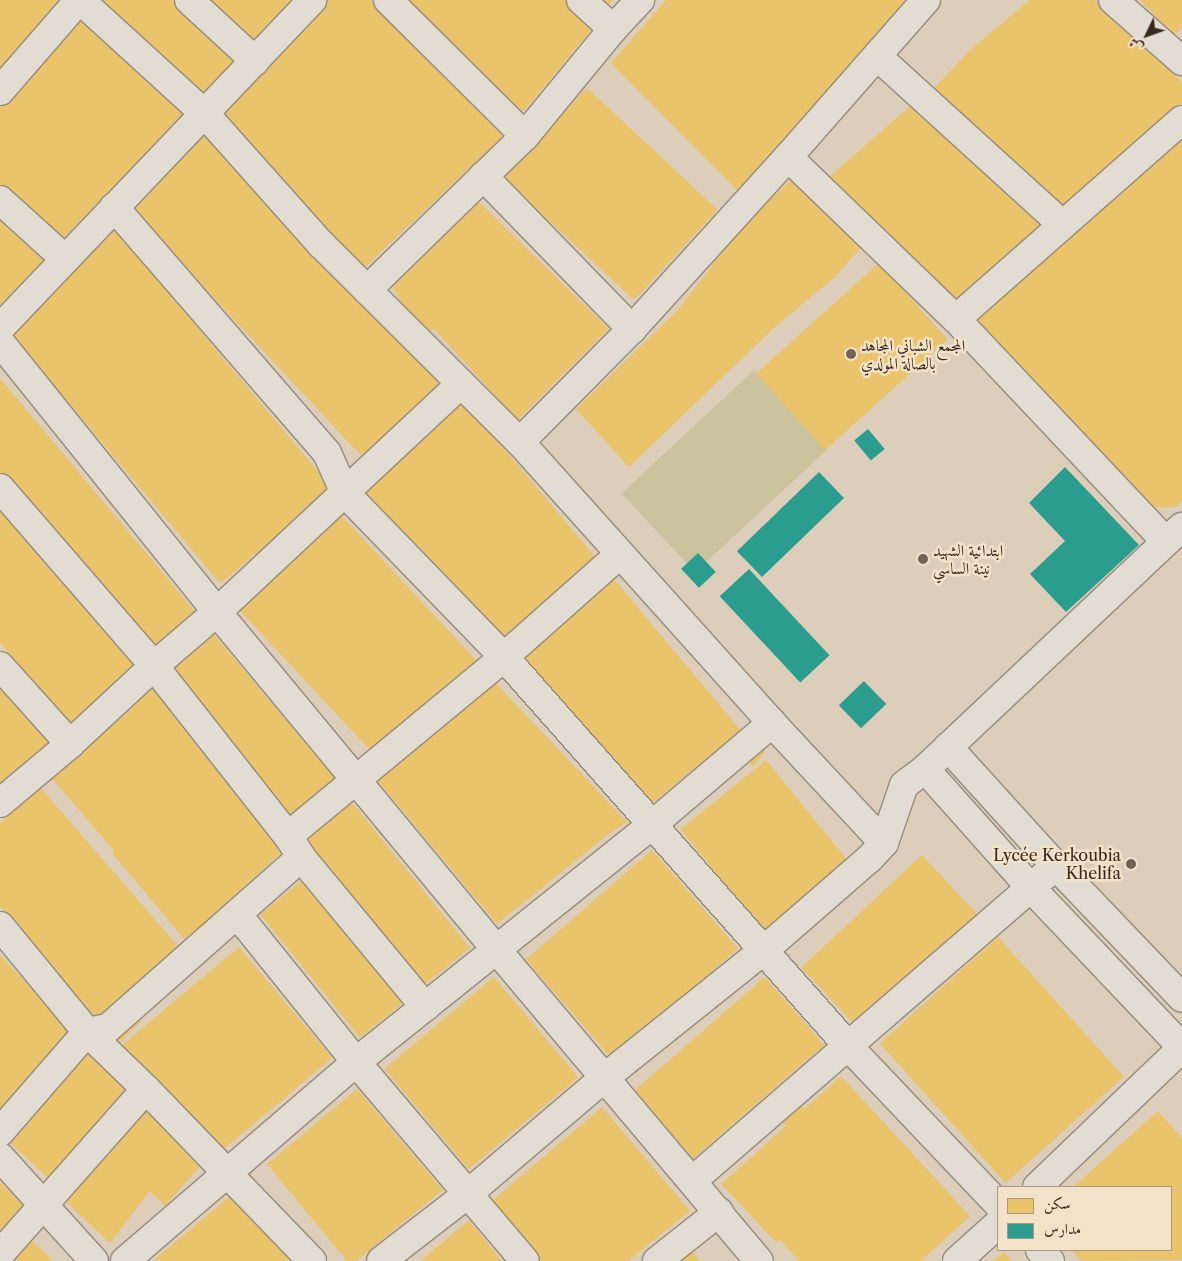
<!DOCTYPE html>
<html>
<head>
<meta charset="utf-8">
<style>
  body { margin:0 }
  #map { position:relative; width:1182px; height:1261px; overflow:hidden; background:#dcceba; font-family:"Libre Caslon Text",Amiri,serif }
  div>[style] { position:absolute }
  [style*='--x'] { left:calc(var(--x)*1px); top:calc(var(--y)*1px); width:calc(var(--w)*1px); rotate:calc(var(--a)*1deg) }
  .green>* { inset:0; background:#cbc39d; transform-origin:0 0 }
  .homes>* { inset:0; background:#e9c46a; transform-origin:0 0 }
  .schools>* { inset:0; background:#2a9d8f; transform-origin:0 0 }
  .roads { filter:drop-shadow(1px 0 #948a7e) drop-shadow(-1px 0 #948a7e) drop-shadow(0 1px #948a7e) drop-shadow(0 -1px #948a7e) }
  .minor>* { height:28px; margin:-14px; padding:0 14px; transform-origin:14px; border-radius:14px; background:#e3dcd2 }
  .dots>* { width:14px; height:14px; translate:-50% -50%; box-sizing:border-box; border:2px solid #f2e2c8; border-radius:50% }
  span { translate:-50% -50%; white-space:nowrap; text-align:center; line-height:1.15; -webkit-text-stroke:5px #f2e2c8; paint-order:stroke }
  .poi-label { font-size:16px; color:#38291e }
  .left { translate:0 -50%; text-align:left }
  .right { translate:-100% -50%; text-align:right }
  .legend { position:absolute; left:997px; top:1186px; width:175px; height:65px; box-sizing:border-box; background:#f2e2c8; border:1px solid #a89884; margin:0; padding:6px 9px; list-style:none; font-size:15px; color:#38291e }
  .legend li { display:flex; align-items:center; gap:10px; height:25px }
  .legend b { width:25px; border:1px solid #a89884 }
  .north { position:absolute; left:1122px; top:10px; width:50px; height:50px; -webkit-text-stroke:4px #f2e2c8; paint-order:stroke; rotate:228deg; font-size:14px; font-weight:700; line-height:20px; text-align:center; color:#38291e }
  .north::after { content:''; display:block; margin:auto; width:18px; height:22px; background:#38291e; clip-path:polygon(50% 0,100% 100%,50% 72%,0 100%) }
</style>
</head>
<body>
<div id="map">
  <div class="green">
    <div style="left:754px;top:370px;width:108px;height:181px;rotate:47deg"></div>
  </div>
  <div class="homes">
    <div style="clip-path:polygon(0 0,66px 0,0 78px)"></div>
    <div style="clip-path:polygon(89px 0,176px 0,239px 60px,199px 102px)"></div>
    <div style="clip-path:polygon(202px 0,296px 0,252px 47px)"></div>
    <div style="clip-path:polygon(327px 0,379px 0,506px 133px,358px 274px,219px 114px)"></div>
    <div style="clip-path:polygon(397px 0,570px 0,596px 24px,525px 110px,512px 114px)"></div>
    <div style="clip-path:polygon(590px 0,613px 0,602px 11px)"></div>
    <div style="clip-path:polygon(666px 0,908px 0,738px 191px,611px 63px)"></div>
    <div style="clip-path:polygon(1030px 0,1094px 0,1182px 82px,1182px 103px,1056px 214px,927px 96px,969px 51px)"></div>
    <div style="clip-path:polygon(1140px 0,1182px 0,1182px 28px,1174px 35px)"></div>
    <div style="clip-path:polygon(80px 13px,190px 112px,59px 242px,0 188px,0 105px)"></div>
    <div style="left:587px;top:88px;width:179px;height:123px;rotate:43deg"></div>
    <div style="clip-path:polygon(918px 99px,1050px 219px,959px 300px,826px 180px)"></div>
    <div style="left:205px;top:130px;width:349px;height:108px;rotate:47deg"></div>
    <div style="clip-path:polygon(1182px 137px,1182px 501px,1176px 507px,1148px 508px,974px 320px)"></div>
    <div style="clip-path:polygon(795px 177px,863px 245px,835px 277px,774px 328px,629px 467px,576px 409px,677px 311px,748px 219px)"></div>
    <div style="clip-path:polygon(475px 198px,609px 329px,518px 420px,434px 329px,430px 332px,401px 302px,390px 281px)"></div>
    <div style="clip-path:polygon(0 211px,49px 254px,0 307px)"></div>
    <div style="left:113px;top:227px;width:342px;height:147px;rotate:50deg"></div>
    <div style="left:879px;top:263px;width:103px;height:165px;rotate:48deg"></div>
    <div style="clip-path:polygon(0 378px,198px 615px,155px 653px,0 474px)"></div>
    <div style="clip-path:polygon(457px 399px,502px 446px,596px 558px,508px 644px,361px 488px)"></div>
    <div style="clip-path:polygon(0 501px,140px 666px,73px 725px,0 643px)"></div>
    <div style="left:339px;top:513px;width:207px;height:139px;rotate:47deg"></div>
    <div style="left:613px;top:578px;width:198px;height:122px;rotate:50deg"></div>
    <div style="left:212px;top:632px;width:195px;height:59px;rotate:50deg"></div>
    <div style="clip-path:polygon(491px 678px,627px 822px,610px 833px,497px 924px,373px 775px)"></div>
    <div style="clip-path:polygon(0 681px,51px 744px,0 786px)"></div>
    <div style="clip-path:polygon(151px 685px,283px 851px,185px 940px,112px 853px,114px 851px,51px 777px)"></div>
    <div style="left:754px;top:743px;width:15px;height:18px;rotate:42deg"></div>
    <div style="left:766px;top:760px;width:132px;height:110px;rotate:51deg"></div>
    <div style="clip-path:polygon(40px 787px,178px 946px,95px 1021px,0 906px,0 823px)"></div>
    <div style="left:346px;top:795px;width:197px;height:60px;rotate:51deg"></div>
    <div style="left:652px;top:850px;width:131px;height:167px;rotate:49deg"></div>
    <div style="left:922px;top:855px;width:87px;height:165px;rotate:47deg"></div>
    <div style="left:306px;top:877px;width:159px;height:59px;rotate:51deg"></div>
    <div style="left:998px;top:937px;width:188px;height:159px;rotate:48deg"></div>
    <div style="left:239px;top:947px;width:145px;height:152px;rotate:50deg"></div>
    <div style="clip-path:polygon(0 955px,72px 1032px,0 1110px)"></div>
    <div style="left:494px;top:977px;width:131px;height:143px;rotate:50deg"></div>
    <div style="left:765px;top:977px;width:90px;height:174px;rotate:49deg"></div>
    <div style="left:126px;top:1007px;width:21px;height:31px;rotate:45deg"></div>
    <div style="left:86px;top:1048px;width:64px;height:121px;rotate:43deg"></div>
    <div style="clip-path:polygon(841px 1076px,970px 1216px,921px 1261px,799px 1261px,780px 1240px,776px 1242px,721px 1184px,786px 1126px,770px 1108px,787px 1092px,804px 1109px,800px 1113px)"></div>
    <div style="clip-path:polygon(357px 1089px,443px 1190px,356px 1261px,347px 1261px,267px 1164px)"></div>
    <div style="clip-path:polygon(147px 1105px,204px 1162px,165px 1206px,150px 1191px,110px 1243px,63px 1199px)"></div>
    <div style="clip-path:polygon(602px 1107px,690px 1211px,628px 1261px,541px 1261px,492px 1201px)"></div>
    <div style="clip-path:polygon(1158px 1111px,1182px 1138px,1182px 1260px,1082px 1261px,1071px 1250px,1171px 1250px,1171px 1187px,1073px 1187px)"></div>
    <div style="clip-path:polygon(0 1182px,26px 1208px,0 1237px)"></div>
    <div style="clip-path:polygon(231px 1195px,291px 1261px,153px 1261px)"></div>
    <div style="clip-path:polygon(469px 1220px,502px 1261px,420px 1261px)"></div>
    <div style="clip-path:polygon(28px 1237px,53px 1261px,6px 1261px)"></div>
    <div style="clip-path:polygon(692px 1251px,700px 1261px,680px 1261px)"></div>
    <div style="clip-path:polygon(1004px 1252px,1012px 1261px,993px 1261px)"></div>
  </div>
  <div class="schools">
    <div style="left:868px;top:429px;width:26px;height:18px;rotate:50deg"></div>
    <div style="clip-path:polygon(1065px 467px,1139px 545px,1066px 612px,1030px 574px,1065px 541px,1029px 503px)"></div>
    <div style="left:819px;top:472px;width:36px;height:114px;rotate:46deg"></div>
    <div style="left:698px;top:553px;width:26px;height:23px;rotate:47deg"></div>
    <div style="left:749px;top:569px;width:118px;height:40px;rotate:47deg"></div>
    <div style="left:864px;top:681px;width:32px;height:35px;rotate:46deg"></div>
  </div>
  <div class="roads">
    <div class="minor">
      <div style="--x:80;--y:0;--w:169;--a:42.4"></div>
      <div style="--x:205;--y:114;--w:174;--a:48.3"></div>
      <div style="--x:321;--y:244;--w:281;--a:44.9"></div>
      <div style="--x:520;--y:442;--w:377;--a:48.1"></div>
      <div style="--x:772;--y:723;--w:164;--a:47"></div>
      <div style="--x:884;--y:843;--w:21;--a:133"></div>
      <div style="--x:870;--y:858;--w:140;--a:139"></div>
      <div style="--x:764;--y:950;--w:205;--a:141.3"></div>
      <div style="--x:604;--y:1078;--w:177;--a:139.6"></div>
      <div style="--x:469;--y:1193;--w:111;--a:142.3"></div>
      <div style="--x:189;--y:0;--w:90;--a:42.7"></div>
      <div style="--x:388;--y:0;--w:193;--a:44.8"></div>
      <div style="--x:581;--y:0;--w:43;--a:42.2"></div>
      <div style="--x:1113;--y:0;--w:92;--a:41.5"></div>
      <div style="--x:877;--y:56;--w:251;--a:42.3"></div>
      <div style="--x:0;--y:91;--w:121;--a:-49"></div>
      <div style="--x:788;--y:157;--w:233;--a:44"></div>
      <div style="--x:956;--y:319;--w:306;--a:46.7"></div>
      <div style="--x:483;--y:176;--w:214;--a:45.8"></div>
      <div style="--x:0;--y:200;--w:88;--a:42.2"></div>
      <div style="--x:114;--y:207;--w:325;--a:49.1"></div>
      <div style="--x:327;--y:453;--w:44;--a:65.8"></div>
      <div style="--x:345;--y:493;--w:228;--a:45.9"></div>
      <div style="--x:504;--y:657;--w:521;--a:48.5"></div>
      <div style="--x:849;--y:1047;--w:216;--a:46.5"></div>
      <div style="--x:367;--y:290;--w:221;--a:-44.3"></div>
      <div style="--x:525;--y:136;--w:139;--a:-50.6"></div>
      <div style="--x:613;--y:29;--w:40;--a:-47"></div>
      <div style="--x:956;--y:319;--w:301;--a:-41.4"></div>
      <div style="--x:0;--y:328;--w:453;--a:-46.4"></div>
      <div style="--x:0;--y:342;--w:346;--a:51.2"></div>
      <div style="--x:217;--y:612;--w:438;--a:50.4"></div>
      <div style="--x:496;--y:949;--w:408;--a:49.9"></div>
      <div style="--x:520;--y:442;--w:159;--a:-45.3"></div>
      <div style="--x:632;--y:329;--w:232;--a:-47.8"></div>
      <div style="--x:788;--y:157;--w:209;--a:-48.7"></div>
      <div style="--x:0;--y:488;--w:235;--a:49.1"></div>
      <div style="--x:154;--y:666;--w:216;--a:51.8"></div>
      <div style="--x:288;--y:836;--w:25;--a:58"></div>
      <div style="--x:301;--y:857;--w:195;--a:50.4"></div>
      <div style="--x:0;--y:666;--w:105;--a:48.1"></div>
      <div style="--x:948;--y:747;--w:161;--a:47.8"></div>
      <div style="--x:1056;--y:866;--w:182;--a:46.3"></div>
      <div style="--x:925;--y:769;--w:159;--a:48.3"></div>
      <div style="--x:1031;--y:888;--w:219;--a:46.5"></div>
      <div style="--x:0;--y:803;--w:92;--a:-40.1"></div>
      <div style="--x:70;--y:744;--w:115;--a:-42.9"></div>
      <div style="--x:154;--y:666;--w:83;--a:-40.6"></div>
      <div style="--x:217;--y:612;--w:334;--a:-43.1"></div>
      <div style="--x:288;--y:836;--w:281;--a:-39.6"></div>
      <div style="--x:504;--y:657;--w:155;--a:-41.6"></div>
      <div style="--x:884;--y:843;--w:61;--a:-71"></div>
      <div style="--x:904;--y:785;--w:26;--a:-37"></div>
      <div style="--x:925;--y:769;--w:353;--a:-43.3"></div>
      <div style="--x:237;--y:914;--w:190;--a:51.2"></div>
      <div style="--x:356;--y:1062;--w:261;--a:49.7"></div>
      <div style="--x:0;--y:926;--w:137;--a:50.6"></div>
      <div style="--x:87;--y:1032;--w:82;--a:44"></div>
      <div style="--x:146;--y:1089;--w:239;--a:46"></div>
      <div style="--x:0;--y:1132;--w:133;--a:-49"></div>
      <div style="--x:87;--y:1032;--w:21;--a:-11"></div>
      <div style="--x:108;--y:1028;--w:258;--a:-41.5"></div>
      <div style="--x:0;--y:1157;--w:140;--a:47.9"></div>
      <div style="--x:692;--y:1181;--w:481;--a:-40.9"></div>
      <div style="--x:1037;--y:1187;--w:201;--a:-43.8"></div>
      <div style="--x:1040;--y:1250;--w:15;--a:48"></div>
      <div style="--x:0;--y:1254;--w:220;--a:-48.5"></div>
      <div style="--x:125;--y:1261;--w:305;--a:-40.7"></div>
      <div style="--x:356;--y:1062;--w:381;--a:-38.7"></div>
      <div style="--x:653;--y:824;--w:156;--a:-40.3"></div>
      <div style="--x:657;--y:1261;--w:79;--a:-38.3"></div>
      <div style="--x:957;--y:1261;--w:55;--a:-42.1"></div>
    </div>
  </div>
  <div class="dots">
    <div style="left:851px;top:354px;background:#716355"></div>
    <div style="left:923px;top:559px;background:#716355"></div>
    <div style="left:1131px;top:864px;background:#716355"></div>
  </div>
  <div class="poi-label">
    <span class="left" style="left:861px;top:354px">المجمع الشباني المجاهد<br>بالصالة المولدي</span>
    <span class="left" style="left:933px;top:559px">ابتدائية الشهيد<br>نينة الساسي</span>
    <span class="right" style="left:1121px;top:864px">Lycée Kerkoubia<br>Khelifa</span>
  </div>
  <ul class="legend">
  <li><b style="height:14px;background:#e9c46a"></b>سكن</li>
  <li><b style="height:14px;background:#2a9d8f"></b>مدارس</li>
  </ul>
  <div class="north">ش</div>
</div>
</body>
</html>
